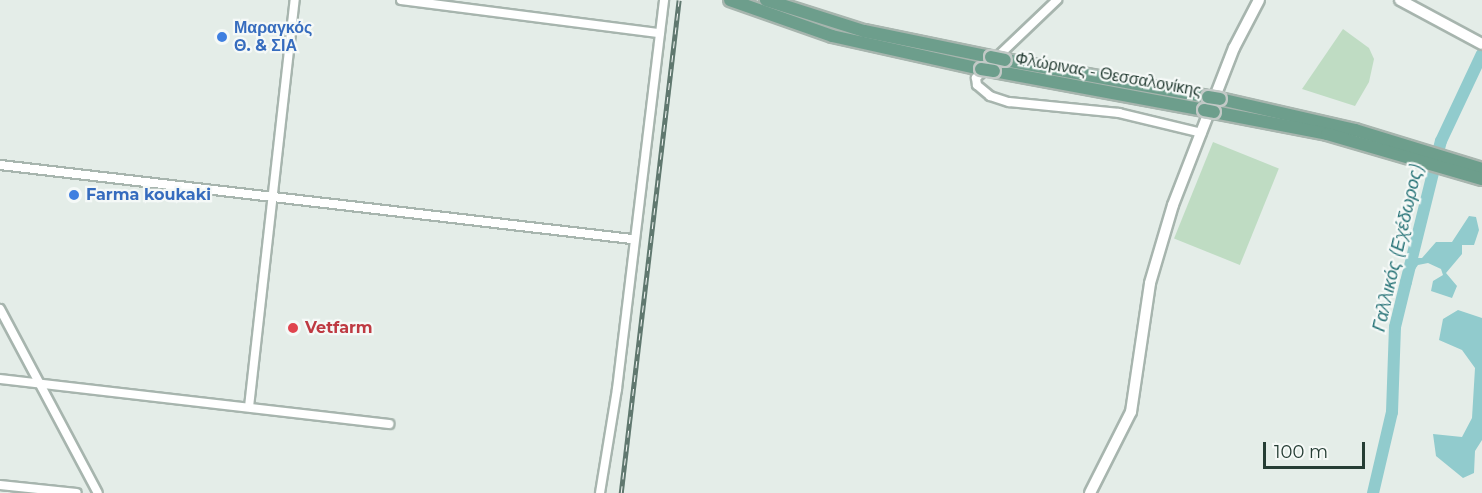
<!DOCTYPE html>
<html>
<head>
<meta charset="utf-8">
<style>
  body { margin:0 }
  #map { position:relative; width:1482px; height:493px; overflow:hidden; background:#e4ede8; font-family:Montserrat,sans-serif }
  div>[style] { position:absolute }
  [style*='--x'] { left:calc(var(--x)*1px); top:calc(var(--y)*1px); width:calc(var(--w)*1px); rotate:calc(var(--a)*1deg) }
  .green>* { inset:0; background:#bfdcc3; transform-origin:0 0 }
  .water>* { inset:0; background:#91cbcd }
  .river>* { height:12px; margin:-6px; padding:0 6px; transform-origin:6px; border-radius:6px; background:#91cbcd }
  .roads { filter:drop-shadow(2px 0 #a7b5ae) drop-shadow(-2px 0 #a7b5ae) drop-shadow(0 2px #a7b5ae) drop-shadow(0 -2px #a7b5ae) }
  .street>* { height:8px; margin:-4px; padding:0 4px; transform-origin:4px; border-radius:4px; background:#fff }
  .secondary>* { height:10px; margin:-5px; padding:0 5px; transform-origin:5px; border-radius:5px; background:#fff }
  .primary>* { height:12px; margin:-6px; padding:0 6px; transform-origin:6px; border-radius:6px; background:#6d9e8c }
  .rail>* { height:4.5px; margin-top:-2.25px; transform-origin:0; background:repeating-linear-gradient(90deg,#f5f9f7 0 7px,#60786f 0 14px); box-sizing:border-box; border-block:2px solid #60786f }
  .bridges { filter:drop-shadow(2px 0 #c2c9c6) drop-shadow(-2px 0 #c2c9c6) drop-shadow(0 2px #c2c9c6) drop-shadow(0 -2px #c2c9c6) }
  .primary-bridge>* { height:12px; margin:-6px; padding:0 6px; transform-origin:6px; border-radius:6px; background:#6d9e8c }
  .dots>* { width:16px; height:16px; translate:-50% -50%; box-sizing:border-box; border:3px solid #f5f9f7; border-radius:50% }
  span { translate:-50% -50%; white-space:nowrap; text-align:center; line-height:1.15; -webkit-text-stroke:4.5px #f5f9f7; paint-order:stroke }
  .shop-label { font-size:16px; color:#366cbe; font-weight:700 }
  .left { translate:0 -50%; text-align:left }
  .street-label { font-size:16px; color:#253d34 }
  .health-label { font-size:16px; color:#be3a42; font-weight:700 }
  .water-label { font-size:18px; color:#247175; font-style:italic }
  .scale { position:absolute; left:1263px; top:442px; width:102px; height:27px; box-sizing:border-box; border:3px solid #253d34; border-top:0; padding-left:8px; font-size:18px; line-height:21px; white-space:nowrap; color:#253d34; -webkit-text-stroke:4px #f5f9f7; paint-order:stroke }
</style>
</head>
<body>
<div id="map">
  <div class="green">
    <div style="clip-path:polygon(1343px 29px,1369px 48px,1374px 59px,1369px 82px,1355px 106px,1302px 89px)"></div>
    <div style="left:1213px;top:142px;width:71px;height:104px;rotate:22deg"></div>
  </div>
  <div class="water">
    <div style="clip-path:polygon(1469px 216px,1476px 217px,1479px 230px,1474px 245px,1462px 245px,1462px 254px,1446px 273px,1457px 286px,1452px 298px,1431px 291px,1433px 281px,1443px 275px,1441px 269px,1428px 263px,1418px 265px,1406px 282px,1417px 258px,1422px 258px,1436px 242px,1452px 242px)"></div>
    <div style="clip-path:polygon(1458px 310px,1482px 318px,1482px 440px,1475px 451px,1474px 473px,1463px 478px,1436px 456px,1433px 434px,1462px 437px,1472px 418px,1475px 368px,1462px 350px,1439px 340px,1443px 319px)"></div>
  </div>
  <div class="river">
    <div style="--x:1373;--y:493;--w:83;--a:-76.8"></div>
    <div style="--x:1392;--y:412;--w:85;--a:-88"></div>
    <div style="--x:1395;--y:327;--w:46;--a:-76.3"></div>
    <div style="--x:1406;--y:282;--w:145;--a:-76.1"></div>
    <div style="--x:1441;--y:141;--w:96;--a:-64.8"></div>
  </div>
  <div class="roads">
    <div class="street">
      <div style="--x:401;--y:0;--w:261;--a:7.3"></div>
      <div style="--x:995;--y:59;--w:86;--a:-43.6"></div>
      <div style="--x:987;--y:68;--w:15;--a:138"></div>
      <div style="--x:976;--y:78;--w:7;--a:82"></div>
      <div style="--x:977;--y:85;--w:17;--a:40"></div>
      <div style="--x:990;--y:96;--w:20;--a:18"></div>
      <div style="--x:1009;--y:102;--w:111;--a:5.7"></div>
      <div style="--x:1119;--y:113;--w:85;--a:13.5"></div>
      <div style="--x:0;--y:165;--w:636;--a:6.68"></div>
      <div style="--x:0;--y:309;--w:208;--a:62"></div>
      <div style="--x:0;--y:379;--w:392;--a:6.6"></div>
      <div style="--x:249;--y:407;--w:410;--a:-83.6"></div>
      <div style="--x:0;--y:485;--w:77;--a:5.9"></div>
      <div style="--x:600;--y:493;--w:105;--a:-80.7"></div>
      <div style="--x:617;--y:389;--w:392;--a:-83.1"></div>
    </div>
    <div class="secondary">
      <div style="--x:1400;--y:0;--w:93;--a:28.2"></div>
      <div style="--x:1090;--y:493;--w:91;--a:-63.2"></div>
      <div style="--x:1131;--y:412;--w:130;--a:-81.6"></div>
      <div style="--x:1150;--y:283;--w:81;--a:-73.6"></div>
      <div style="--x:1173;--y:205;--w:168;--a:-68.8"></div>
      <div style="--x:1234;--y:48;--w:54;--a:-62.5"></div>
    </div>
    <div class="primary">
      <div style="--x:730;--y:0;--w:108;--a:19.4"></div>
      <div style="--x:832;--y:36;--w:153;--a:12.5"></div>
      <div style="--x:766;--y:0;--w:103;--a:17.6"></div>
      <div style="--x:864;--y:31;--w:130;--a:11.6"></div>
      <div style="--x:1005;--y:60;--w:206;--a:10.3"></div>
      <div style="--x:994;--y:71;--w:214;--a:10.5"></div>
      <div style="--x:1220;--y:99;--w:139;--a:12.9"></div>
      <div style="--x:1355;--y:130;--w:133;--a:17.1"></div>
      <div style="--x:1214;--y:112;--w:115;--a:11"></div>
      <div style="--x:1327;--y:134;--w:161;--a:16.2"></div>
    </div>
  </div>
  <div class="rail">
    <div style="--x:621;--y:493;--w:496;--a:-83.3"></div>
  </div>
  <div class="bridges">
    <div class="primary-bridge">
      <div style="--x:991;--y:57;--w:14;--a:12"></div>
      <div style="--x:981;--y:69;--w:13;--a:9"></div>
      <div style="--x:1208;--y:97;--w:12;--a:9"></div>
      <div style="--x:1204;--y:110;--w:10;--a:11"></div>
    </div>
  </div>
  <div class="dots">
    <div style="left:222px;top:37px;background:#3f7fe0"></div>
    <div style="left:74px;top:195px;background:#3f7fe0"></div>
    <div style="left:293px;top:328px;background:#e0444e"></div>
  </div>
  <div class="shop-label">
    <span class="left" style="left:234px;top:37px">Μαραγκός<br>Θ. &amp; ΣΙΑ</span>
    <span class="left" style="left:86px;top:195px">Farma koukaki</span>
  </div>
  <div class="street-label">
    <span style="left:1108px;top:75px;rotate:10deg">Φλώρινας - Θεσσαλονίκης</span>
  </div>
  <div class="health-label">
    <span class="left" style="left:305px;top:328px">Vetfarm</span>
  </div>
  <div class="water-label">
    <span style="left:1398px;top:248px;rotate:-77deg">Γαλλικός (Εχέδωρος)</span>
  </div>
  <div class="scale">100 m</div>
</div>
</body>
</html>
